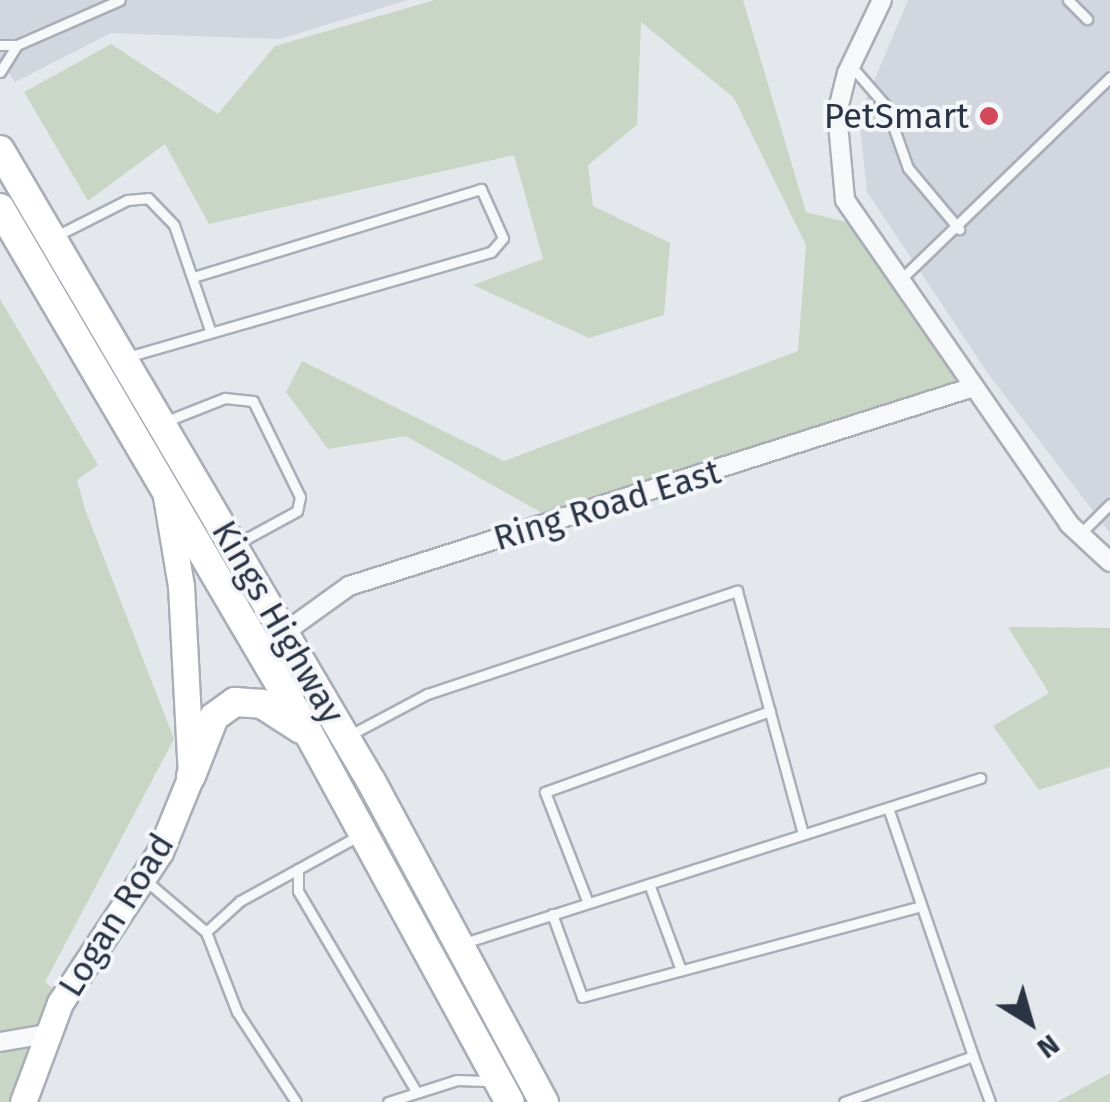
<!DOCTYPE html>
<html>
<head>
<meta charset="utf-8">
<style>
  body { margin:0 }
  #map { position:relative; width:1110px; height:1102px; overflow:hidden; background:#e4e7ec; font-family:"Fira Sans",sans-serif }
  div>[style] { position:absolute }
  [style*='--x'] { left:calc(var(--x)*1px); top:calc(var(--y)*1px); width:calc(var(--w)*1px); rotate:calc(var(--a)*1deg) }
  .built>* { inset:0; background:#d2d6de }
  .green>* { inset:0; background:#c9d6c5 }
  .roads { filter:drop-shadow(2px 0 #a9aeb7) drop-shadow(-2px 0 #a9aeb7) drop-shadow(0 2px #a9aeb7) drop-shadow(0 -2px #a9aeb7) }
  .lane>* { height:9px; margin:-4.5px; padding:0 4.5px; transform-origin:4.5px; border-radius:4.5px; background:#f7f8fa }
  .street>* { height:18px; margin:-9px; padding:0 9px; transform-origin:9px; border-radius:9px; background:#f7f8fa }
  .secondary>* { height:25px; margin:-12.5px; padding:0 12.5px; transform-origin:12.5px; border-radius:12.5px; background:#fff }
  .primary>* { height:28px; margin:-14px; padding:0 14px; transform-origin:14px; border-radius:14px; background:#fff }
  .dots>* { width:28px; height:28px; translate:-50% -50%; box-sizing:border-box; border:5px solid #f4f6f9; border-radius:50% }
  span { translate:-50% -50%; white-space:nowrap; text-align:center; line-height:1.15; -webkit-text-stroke:8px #f4f6f9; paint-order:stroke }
  .poi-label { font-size:35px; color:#2b3445 }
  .right { translate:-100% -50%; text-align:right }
  .street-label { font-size:35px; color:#2b3445 }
  .north { position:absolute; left:980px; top:972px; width:100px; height:100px; -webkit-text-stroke:8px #f4f6f9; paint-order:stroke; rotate:143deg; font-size:28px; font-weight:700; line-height:40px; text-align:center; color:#2b3445 }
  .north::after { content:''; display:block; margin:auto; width:35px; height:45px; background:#2b3445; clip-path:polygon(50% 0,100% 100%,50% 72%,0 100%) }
</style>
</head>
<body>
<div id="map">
  <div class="built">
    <div style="clip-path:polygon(0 0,408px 0,280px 39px,111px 33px,15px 82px,0 59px)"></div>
    <div style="clip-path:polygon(908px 0,1110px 0,1110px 533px,989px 375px,867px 192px,859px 117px)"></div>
  </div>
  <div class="green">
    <div style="clip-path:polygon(435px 0,743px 0,806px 212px,862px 226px,977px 390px,556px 521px,406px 436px,328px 449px,286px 392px,302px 361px,504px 461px,798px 351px,806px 245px,734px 98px,641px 22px,637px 125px,588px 165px,593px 206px,670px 243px,664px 315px,589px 338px,473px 285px,543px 259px,514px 155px,209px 224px,165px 144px,88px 201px,24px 92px,111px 44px,218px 114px,275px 46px)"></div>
    <div style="clip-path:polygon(0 299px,98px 465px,77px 480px,85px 509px,174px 739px,45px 982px,64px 998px,23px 1102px,0 1102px)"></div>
    <div style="clip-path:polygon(1008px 627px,1110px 628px,1110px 767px,1039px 790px,993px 726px,1049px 693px)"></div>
    <div style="clip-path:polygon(1110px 1073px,1110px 1102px,1057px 1102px)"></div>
  </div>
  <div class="roads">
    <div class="lane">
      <div style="--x:1068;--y:0;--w:27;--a:45"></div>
      <div style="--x:0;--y:45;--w:17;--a:0"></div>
      <div style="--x:17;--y:45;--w:112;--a:-23.6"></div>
      <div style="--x:852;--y:67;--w:52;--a:48.9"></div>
      <div style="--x:886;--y:106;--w:66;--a:70.5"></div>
      <div style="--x:908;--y:168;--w:80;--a:50.1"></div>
      <div style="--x:0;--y:72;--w:32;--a:-58"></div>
      <div style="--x:54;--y:237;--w:82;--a:-26.9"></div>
      <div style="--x:127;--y:200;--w:21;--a:-5"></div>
      <div style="--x:148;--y:198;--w:37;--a:46"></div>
      <div style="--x:174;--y:225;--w:111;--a:71.1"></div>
      <div style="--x:900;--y:280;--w:292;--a:-44"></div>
      <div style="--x:127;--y:357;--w:379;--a:-16.1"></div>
      <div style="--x:491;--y:252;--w:18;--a:-49"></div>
      <div style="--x:503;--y:238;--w:54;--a:-114.2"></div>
      <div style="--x:481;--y:189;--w:300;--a:163"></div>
      <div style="--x:164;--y:422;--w:66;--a:-21.5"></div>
      <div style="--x:225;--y:398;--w:28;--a:6"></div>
      <div style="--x:253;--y:401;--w:107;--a:63.9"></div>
      <div style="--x:300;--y:497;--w:14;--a:102"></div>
      <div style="--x:297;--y:511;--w:67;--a:151.5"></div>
      <div style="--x:1081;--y:533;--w:41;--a:-45"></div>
      <div style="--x:348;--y:736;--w:89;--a:-28"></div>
      <div style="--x:427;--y:694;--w:327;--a:-18.4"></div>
      <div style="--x:737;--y:591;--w:252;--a:74.8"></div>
      <div style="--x:298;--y:869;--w:22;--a:90"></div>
      <div style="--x:298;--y:891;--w:231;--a:59.5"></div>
      <div style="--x:144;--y:879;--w:82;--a:40.5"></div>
      <div style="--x:649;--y:884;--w:92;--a:69.6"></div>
      <div style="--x:588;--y:903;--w:119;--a:-111.2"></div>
      <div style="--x:545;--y:792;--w:239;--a:-19.8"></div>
      <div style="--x:552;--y:914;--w:88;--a:70.1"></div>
      <div style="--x:582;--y:997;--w:351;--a:-15"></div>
      <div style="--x:464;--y:943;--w:542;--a:-17.73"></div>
      <div style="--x:973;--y:1056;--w:49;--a:69.7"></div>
      <div style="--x:296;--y:1102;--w:108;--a:-123.2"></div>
      <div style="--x:237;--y:1012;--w:86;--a:-111.2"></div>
      <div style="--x:206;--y:932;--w:46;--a:-42.4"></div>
      <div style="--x:240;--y:901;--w:135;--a:-28.8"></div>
      <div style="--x:388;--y:1102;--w:72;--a:-17.7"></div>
      <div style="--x:457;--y:1080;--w:34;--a:2"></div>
      <div style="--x:844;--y:1102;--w:137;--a:-19.6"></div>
      <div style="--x:973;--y:1056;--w:262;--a:-108.9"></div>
    </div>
    <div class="street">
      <div style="--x:882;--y:0;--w:81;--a:115.6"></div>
      <div style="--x:847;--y:73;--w:41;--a:104"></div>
      <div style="--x:837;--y:113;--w:87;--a:84.7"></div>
      <div style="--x:845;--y:200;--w:394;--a:55.3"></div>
      <div style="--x:1069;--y:524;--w:56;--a:42.8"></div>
      <div style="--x:260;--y:650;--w:110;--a:-35.7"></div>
      <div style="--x:349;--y:586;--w:652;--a:-17.68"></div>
      <div style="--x:0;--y:1042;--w:48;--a:-9.7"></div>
    </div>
    <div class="secondary">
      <div style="--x:23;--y:1102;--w:106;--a:-69.5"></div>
      <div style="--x:60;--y:1003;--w:181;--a:-56.5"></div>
      <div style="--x:160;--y:852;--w:82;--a:-67.8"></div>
      <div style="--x:191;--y:776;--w:190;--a:-93"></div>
      <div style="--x:181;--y:586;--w:91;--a:-99.5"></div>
    </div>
    <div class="primary">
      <div style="--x:0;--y:150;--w:732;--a:59.55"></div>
      <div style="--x:371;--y:781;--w:365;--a:61.7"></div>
      <div style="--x:0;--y:208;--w:610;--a:59.57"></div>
      <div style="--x:309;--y:734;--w:419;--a:61.4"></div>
      <div style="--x:191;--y:776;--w:63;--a:-68.7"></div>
      <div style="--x:214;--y:717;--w:26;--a:-36"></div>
      <div style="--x:235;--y:702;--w:27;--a:4"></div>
      <div style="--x:262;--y:704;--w:46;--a:32.7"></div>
    </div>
  </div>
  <div class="dots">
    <div style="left:989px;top:116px;background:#d1495b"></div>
  </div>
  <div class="poi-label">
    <span class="right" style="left:969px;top:116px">PetSmart</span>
  </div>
  <div class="street-label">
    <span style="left:607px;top:505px;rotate:-17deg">Ring Road East</span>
    <span style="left:278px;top:622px;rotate:60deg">Kings Highway</span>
    <span style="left:116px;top:915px;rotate:-58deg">Logan Road</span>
  </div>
  <div class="north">N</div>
</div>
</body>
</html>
